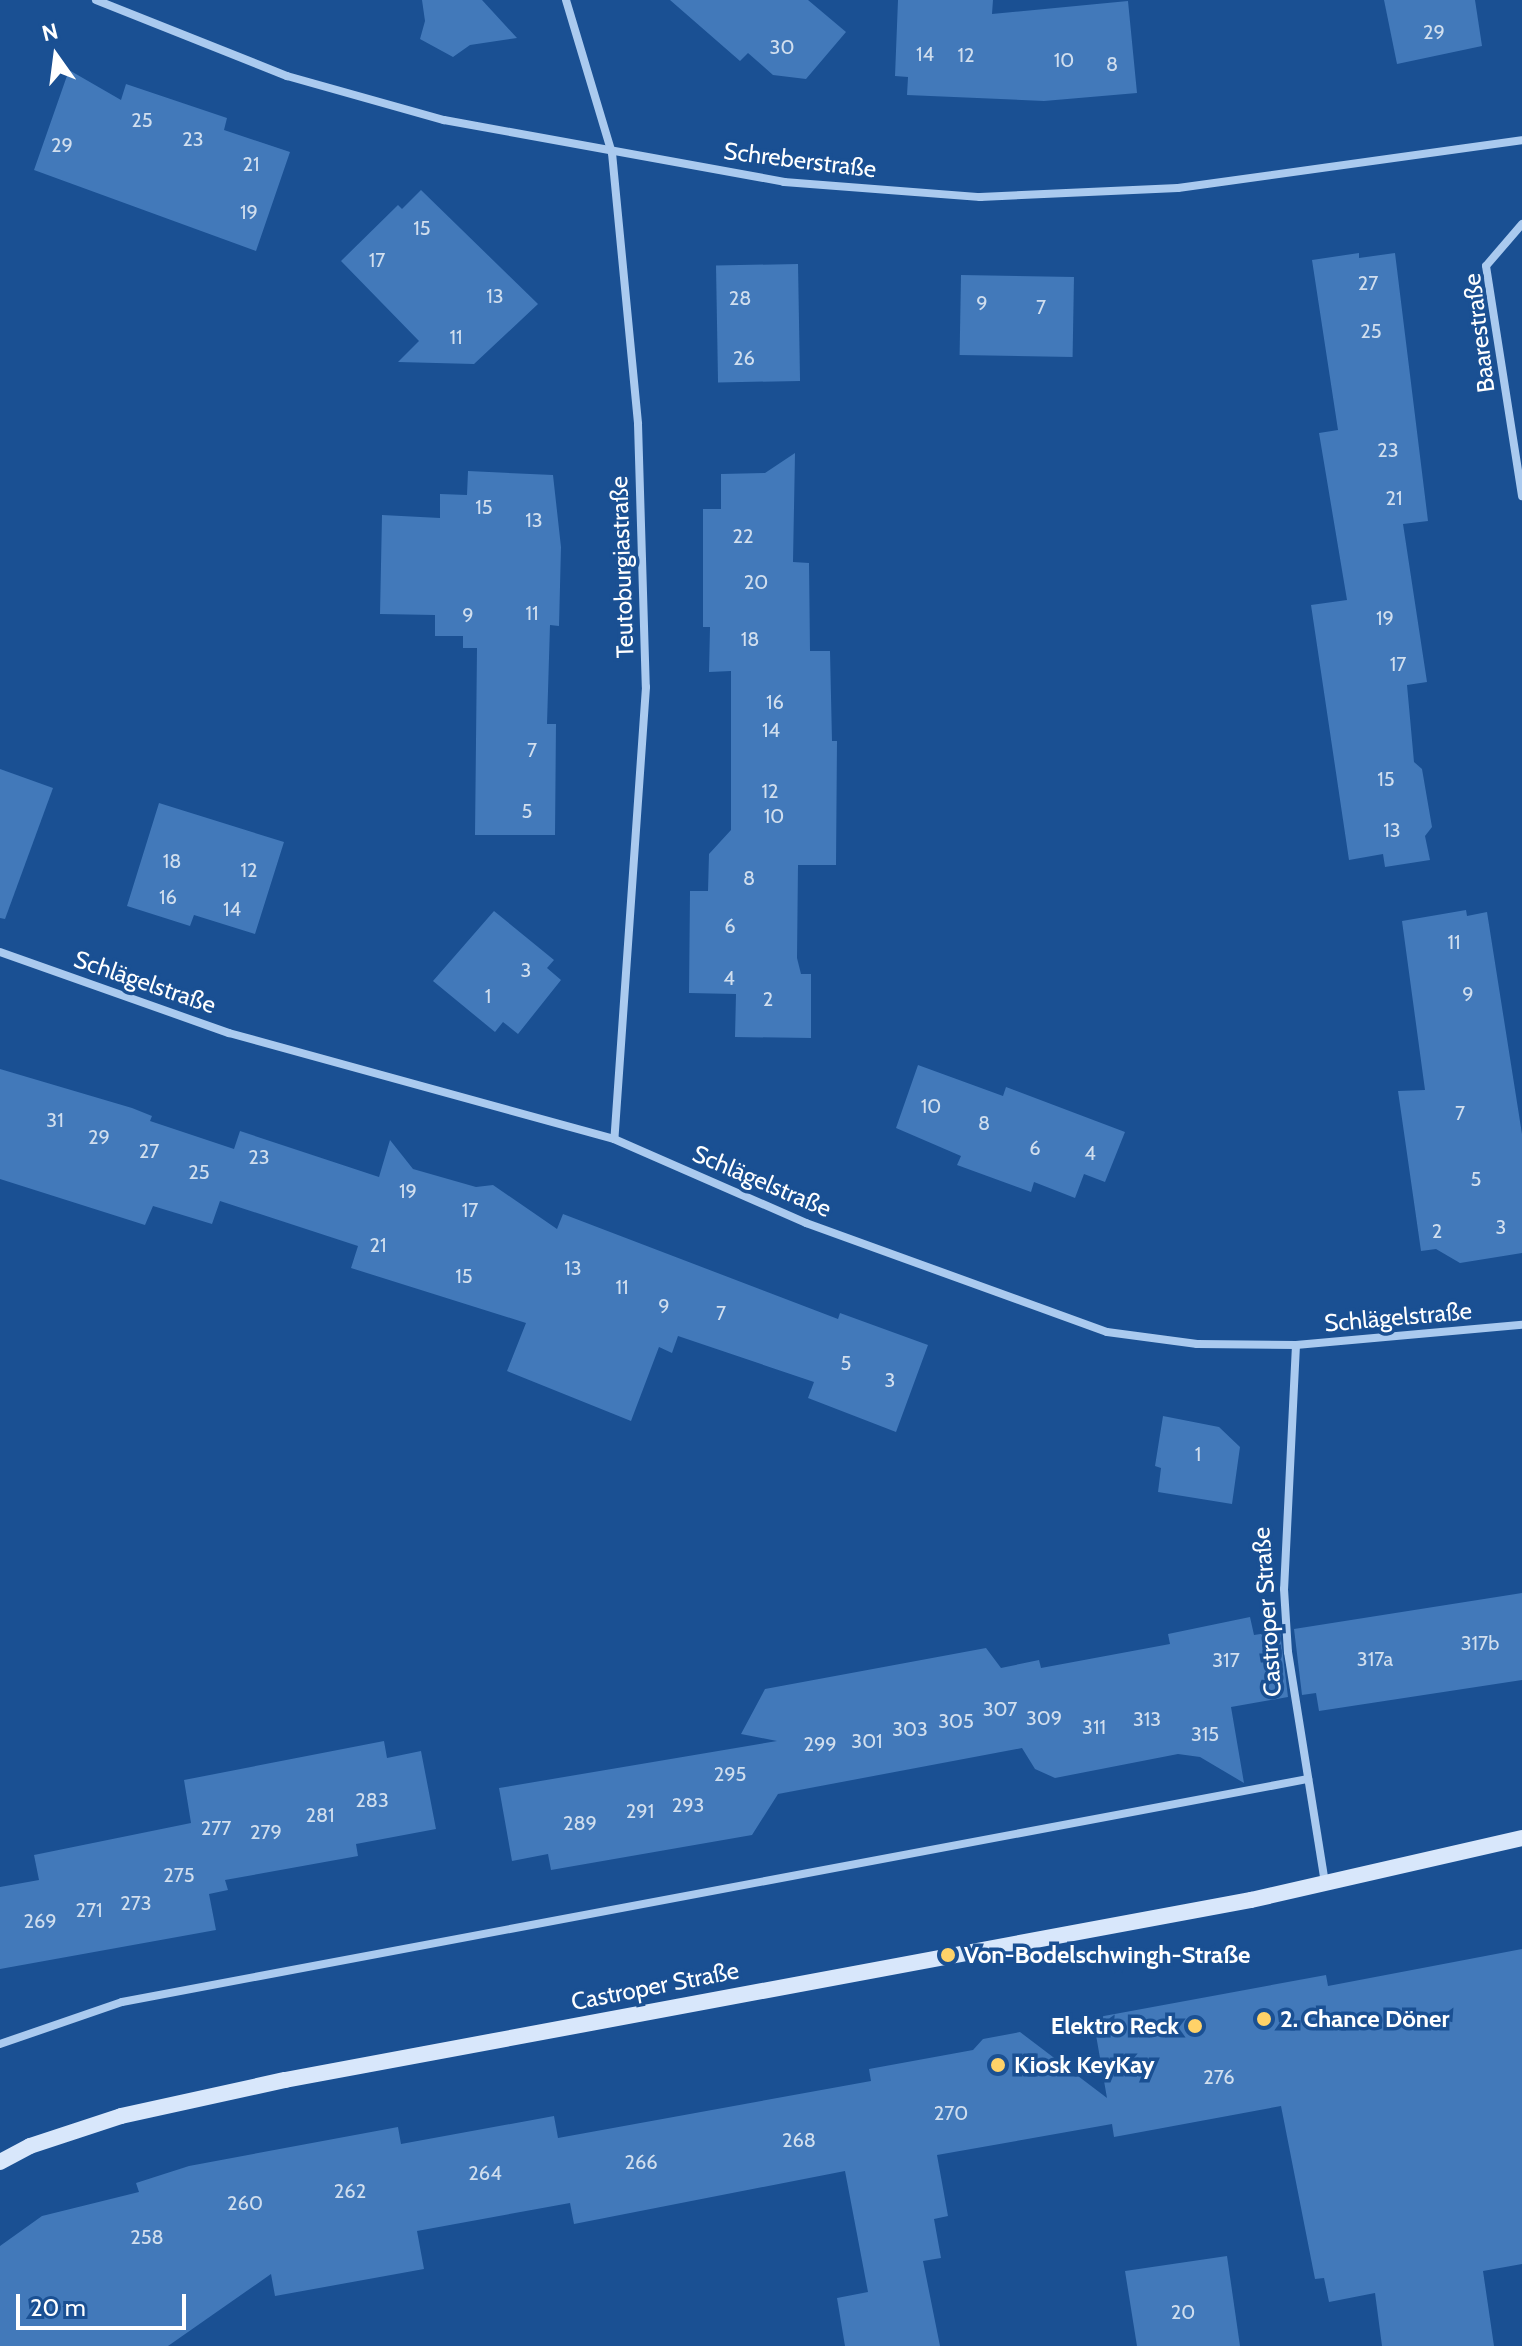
<!DOCTYPE html>
<html>
<head>
<meta charset="utf-8">
<style>
  body { margin:0 }
  #map { position:relative; width:1522px; height:2346px; overflow:hidden; background:#1a5093; font-family:Cabin,sans-serif }
  div>[style] { position:absolute }
  [style*='--x'] { left:calc(var(--x)*1px); top:calc(var(--y)*1px); width:calc(var(--w)*1px); rotate:calc(var(--a)*1deg) }
  .building>* { inset:0; background:#4279ba; transform-origin:0 0 }
  .street>* { height:8px; margin:-4px; padding:0 4px; transform-origin:4px; border-radius:4px; background:#aacaef }
  .secondary>* { height:16px; margin:-8px; padding:0 8px; transform-origin:8px; border-radius:8px; background:#d8e7fb }
  .dots>* { width:22px; height:22px; translate:-50% -50%; box-sizing:border-box; border:4px solid #1a5093; border-radius:50% }
  span { translate:-50% -50%; white-space:nowrap; text-align:center; line-height:1.15; -webkit-text-stroke:7px #1a5093; paint-order:stroke }
  .number-label { font-size:20px; color:#d0deee }
  .number-label span { -webkit-text-stroke-width:0 }
  .street-label { font-size:24px; color:#fff }
  .poi-label { font-size:24px; color:#fff; font-weight:700 }
  .left { translate:0 -50%; text-align:left }
  .right { translate:-100% -50%; text-align:right }
  .north { position:absolute; left:16px; top:16px; width:80px; height:80px; -webkit-text-stroke:6px #1a5093; paint-order:stroke; rotate:346deg; font-size:22px; font-weight:700; line-height:32px; text-align:center; color:#fff }
  .north::after { content:''; display:block; margin:auto; width:28px; height:36px; background:#fff; clip-path:polygon(50% 0,100% 100%,50% 72%,0 100%) }
  .scale { position:absolute; left:16px; top:2294px; width:170px; height:36px; box-sizing:border-box; border:4px solid #fff; border-top:0; padding-left:10px; font-size:24px; line-height:28px; white-space:nowrap; color:#fff; -webkit-text-stroke:6px #1a5093; paint-order:stroke }
</style>
</head>
<body>
<div id="map">
  <div class="building">
    <div style="clip-path:polygon(422px 0,482px 0,517px 38px,470px 45px,453px 57px,420px 39px,425px 21px)"></div>
    <div style="clip-path:polygon(670px 0,808px 0,846px 32px,806px 79px,773px 75px,748px 53px,740px 61px)"></div>
    <div style="clip-path:polygon(898px 0,993px 0,992px 14px,1128px 1px,1137px 93px,1044px 101px,907px 95px,908px 77px,895px 76px)"></div>
    <div style="clip-path:polygon(1384px 0,1475px 0,1482px 46px,1397px 64px)"></div>
    <div style="clip-path:polygon(69px 70px,121px 100px,126px 84px,227px 118px,224px 130px,290px 152px,256px 251px,34px 170px)"></div>
    <div style="clip-path:polygon(421px 190px,538px 304px,474px 364px,398px 362px,419px 341px,341px 261px,398px 205px,402px 209px)"></div>
    <div style="clip-path:polygon(1359px 253px,1359px 258px,1395px 253px,1428px 521px,1403px 524px,1427px 682px,1407px 685px,1414px 762px,1422px 769px,1432px 827px,1425px 836px,1430px 860px,1385px 867px,1383px 854px,1349px 860px,1311px 605px,1347px 600px,1319px 433px,1338px 430px,1312px 260px)"></div>
    <div style="left:798px;top:264px;width:117px;height:82px;rotate:89deg"></div>
    <div style="left:961px;top:275px;width:113px;height:80px;rotate:1deg"></div>
    <div style="clip-path:polygon(795px 453px,793px 562px,809px 563px,810px 651px,830px 651px,832px 741px,837px 741px,836px 865px,798px 865px,797px 958px,801px 974px,811px 974px,811px 1038px,735px 1037px,736px 994px,689px 993px,690px 891px,708px 891px,709px 854px,731px 830px,731px 671px,709px 672px,710px 627px,703px 627px,703px 509px,721px 509px,721px 474px,765px 473px)"></div>
    <div style="clip-path:polygon(468px 471px,553px 475px,561px 547px,559px 626px,550px 625px,547px 724px,556px 724px,555px 835px,475px 835px,477px 648px,463px 648px,463px 636px,435px 636px,435px 615px,380px 614px,382px 515px,440px 518px,440px 494px,467px 495px)"></div>
    <div style="clip-path:polygon(0 769px,53px 788px,5px 919px,0 918px)"></div>
    <div style="clip-path:polygon(159px 803px,284px 842px,255px 934px,194px 915px,190px 926px,127px 906px)"></div>
    <div style="clip-path:polygon(1466px 910px,1467px 916px,1487px 912px,1522px 1134px,1522px 1253px,1460px 1263px,1436px 1249px,1421px 1251px,1398px 1091px,1425px 1090px,1402px 921px)"></div>
    <div style="clip-path:polygon(494px 911px,554px 960px,547px 968px,561px 980px,518px 1034px,503px 1022px,495px 1032px,433px 981px)"></div>
    <div style="clip-path:polygon(918px 1065px,1003px 1096px,1006px 1087px,1125px 1132px,1105px 1182px,1084px 1174px,1075px 1198px,1034px 1182px,1031px 1192px,957px 1165px,961px 1156px,896px 1128px)"></div>
    <div style="clip-path:polygon(0 1069px,132px 1108px,152px 1116px,150px 1121px,234px 1149px,240px 1131px,379px 1177px,390px 1140px,413px 1169px,476px 1187px,493px 1185px,557px 1229px,563px 1214px,838px 1319px,840px 1313px,928px 1345px,896px 1432px,808px 1398px,814px 1382px,678px 1336px,672px 1353px,659px 1347px,631px 1421px,507px 1371px,526px 1323px,351px 1268px,358px 1246px,220px 1201px,212px 1224px,153px 1206px,145px 1225px,0 1179px)"></div>
    <div style="clip-path:polygon(1163px 1416px,1219px 1427px,1240px 1447px,1232px 1504px,1158px 1492px,1161px 1468px,1155px 1466px)"></div>
    <div style="clip-path:polygon(1522px 1593px,1522px 1680px,1319px 1711px,1316px 1693px,1302px 1695px,1294px 1629px)"></div>
    <div style="clip-path:polygon(1250px 1617px,1254px 1635px,1280px 1631px,1288px 1697px,1231px 1707px,1244px 1783px,1200px 1757px,1178px 1754px,1055px 1778px,1035px 1769px,1022px 1748px,778px 1794px,752px 1835px,551px 1870px,548px 1854px,512px 1861px,499px 1788px,777px 1741px,741px 1734px,765px 1689px,986px 1648px,1001px 1668px,1039px 1660px,1041px 1668px,1170px 1644px,1168px 1634px)"></div>
    <div style="clip-path:polygon(384px 1741px,387px 1758px,421px 1751px,436px 1829px,356px 1844px,358px 1856px,225px 1880px,228px 1890px,209px 1894px,216px 1930px,0 1969px,0 1887px,39px 1880px,34px 1855px,191px 1823px,184px 1780px)"></div>
    <div style="clip-path:polygon(1522px 1949px,1522px 2264px,1483px 2271px,1494px 2346px,1382px 2346px,1375px 2293px,1329px 2302px,1324px 2278px,1315px 2279px,1281px 2106px,1114px 2137px,1112px 2124px,937px 2155px,948px 2216px,934px 2219px,941px 2258px,923px 2261px,940px 2346px,845px 2346px,837px 2298px,868px 2292px,845px 2171px,574px 2224px,570px 2203px,417px 2231px,424px 2269px,275px 2296px,271px 2274px,168px 2346px,0 2346px,0 2246px,42px 2216px,139px 2192px,136px 2183px,189px 2166px,398px 2127px,401px 2144px,554px 2116px,558px 2138px,871px 2081px,869px 2069px,973px 2050px,983px 2039px,1020px 2032px,1107px 2098px,1093px 2018px,1326px 1975px,1328px 1986px)"></div>
    <div style="clip-path:polygon(1227px 2256px,1240px 2346px,1137px 2346px,1125px 2271px)"></div>
  </div>
  <div class="street">
    <div style="--x:96;--y:0;--w:206;--a:21.7"></div>
    <div style="--x:287;--y:76;--w:163;--a:15.7"></div>
    <div style="--x:444;--y:120;--w:346;--a:10.3"></div>
    <div style="--x:784;--y:182;--w:197;--a:4.4"></div>
    <div style="--x:980;--y:197;--w:198;--a:-2.6"></div>
    <div style="--x:1178;--y:188;--w:347;--a:-7.9"></div>
    <div style="--x:566;--y:0;--w:160;--a:73.3"></div>
    <div style="--x:612;--y:153;--w:272;--a:84.5"></div>
    <div style="--x:638;--y:424;--w:263;--a:88.3"></div>
    <div style="--x:646;--y:687;--w:453;--a:94"></div>
    <div style="--x:1522;--y:224;--w:55;--a:130.6"></div>
    <div style="--x:1486;--y:266;--w:233;--a:81.1"></div>
    <div style="--x:0;--y:952;--w:243;--a:19.5"></div>
    <div style="--x:229;--y:1033;--w:399;--a:15.4"></div>
    <div style="--x:614;--y:1139;--w:210;--a:23.6"></div>
    <div style="--x:806;--y:1223;--w:320;--a:19.9"></div>
    <div style="--x:1107;--y:1332;--w:91;--a:7.6"></div>
    <div style="--x:1197;--y:1344;--w:99;--a:0.6"></div>
    <div style="--x:1296;--y:1345;--w:227;--a:-5.1"></div>
    <div style="--x:1296;--y:1345;--w:244;--a:92.8"></div>
    <div style="--x:1284;--y:1589;--w:63;--a:86.4"></div>
    <div style="--x:1288;--y:1652;--w:233;--a:80.9"></div>
    <div style="--x:0;--y:2044;--w:129;--a:-19"></div>
    <div style="--x:122;--y:2002;--w:1207;--a:-10.65"></div>
  </div>
  <div class="secondary">
    <div style="--x:0;--y:2162;--w:34;--a:-28"></div>
    <div style="--x:30;--y:2146;--w:96;--a:-18.2"></div>
    <div style="--x:121;--y:2116;--w:168;--a:-12.4"></div>
    <div style="--x:285;--y:2080;--w:983;--a:-10.56"></div>
    <div style="--x:1251;--y:1900;--w:278;--a:-12.9"></div>
  </div>
  <div class="dots">
    <div style="left:948px;top:1955px;background:#ffd268"></div>
    <div style="left:1264px;top:2019px;background:#ffd268"></div>
    <div style="left:1195px;top:2026px;background:#ffd268"></div>
    <div style="left:998px;top:2065px;background:#ffd268"></div>
  </div>
  <div class="number-label">
    <span style="left:1434px;top:32px">29</span>
    <span style="left:782px;top:47px">30</span>
    <span style="left:925px;top:54px">14</span>
    <span style="left:966px;top:55px">12</span>
    <span style="left:1064px;top:60px">10</span>
    <span style="left:1112px;top:64px">8</span>
    <span style="left:142px;top:120px">25</span>
    <span style="left:193px;top:139px">23</span>
    <span style="left:62px;top:145px">29</span>
    <span style="left:251px;top:164px">21</span>
    <span style="left:249px;top:212px">19</span>
    <span style="left:422px;top:228px">15</span>
    <span style="left:377px;top:260px">17</span>
    <span style="left:1368px;top:283px">27</span>
    <span style="left:495px;top:296px">13</span>
    <span style="left:740px;top:298px">28</span>
    <span style="left:982px;top:303px">9</span>
    <span style="left:1041px;top:307px">7</span>
    <span style="left:1371px;top:331px">25</span>
    <span style="left:456px;top:337px">11</span>
    <span style="left:744px;top:358px">26</span>
    <span style="left:1388px;top:450px">23</span>
    <span style="left:1394px;top:498px">21</span>
    <span style="left:484px;top:507px">15</span>
    <span style="left:534px;top:520px">13</span>
    <span style="left:743px;top:536px">22</span>
    <span style="left:756px;top:582px">20</span>
    <span style="left:532px;top:613px">11</span>
    <span style="left:468px;top:615px">9</span>
    <span style="left:1385px;top:618px">19</span>
    <span style="left:750px;top:639px">18</span>
    <span style="left:1398px;top:664px">17</span>
    <span style="left:775px;top:702px">16</span>
    <span style="left:771px;top:730px">14</span>
    <span style="left:532px;top:750px">7</span>
    <span style="left:1386px;top:779px">15</span>
    <span style="left:770px;top:791px">12</span>
    <span style="left:527px;top:811px">5</span>
    <span style="left:774px;top:816px">10</span>
    <span style="left:1392px;top:830px">13</span>
    <span style="left:172px;top:861px">18</span>
    <span style="left:249px;top:870px">12</span>
    <span style="left:749px;top:878px">8</span>
    <span style="left:168px;top:897px">16</span>
    <span style="left:232px;top:909px">14</span>
    <span style="left:730px;top:926px">6</span>
    <span style="left:1454px;top:942px">11</span>
    <span style="left:526px;top:970px">3</span>
    <span style="left:729px;top:978px">4</span>
    <span style="left:1468px;top:994px">9</span>
    <span style="left:488px;top:996px">1</span>
    <span style="left:768px;top:999px">2</span>
    <span style="left:931px;top:1106px">10</span>
    <span style="left:1460px;top:1113px">7</span>
    <span style="left:55px;top:1120px">31</span>
    <span style="left:984px;top:1123px">8</span>
    <span style="left:99px;top:1137px">29</span>
    <span style="left:1035px;top:1148px">6</span>
    <span style="left:149px;top:1151px">27</span>
    <span style="left:1090px;top:1153px">4</span>
    <span style="left:259px;top:1157px">23</span>
    <span style="left:199px;top:1172px">25</span>
    <span style="left:1476px;top:1179px">5</span>
    <span style="left:408px;top:1191px">19</span>
    <span style="left:470px;top:1210px">17</span>
    <span style="left:1501px;top:1227px">3</span>
    <span style="left:1437px;top:1231px">2</span>
    <span style="left:378px;top:1245px">21</span>
    <span style="left:573px;top:1268px">13</span>
    <span style="left:464px;top:1276px">15</span>
    <span style="left:622px;top:1287px">11</span>
    <span style="left:664px;top:1306px">9</span>
    <span style="left:721px;top:1313px">7</span>
    <span style="left:846px;top:1363px">5</span>
    <span style="left:890px;top:1380px">3</span>
    <span style="left:1198px;top:1454px">1</span>
    <span style="left:1480px;top:1643px">317b</span>
    <span style="left:1375px;top:1659px">317a</span>
    <span style="left:1226px;top:1660px">317</span>
    <span style="left:1000px;top:1709px">307</span>
    <span style="left:1044px;top:1718px">309</span>
    <span style="left:1147px;top:1719px">313</span>
    <span style="left:956px;top:1721px">305</span>
    <span style="left:1094px;top:1727px">311</span>
    <span style="left:910px;top:1729px">303</span>
    <span style="left:1205px;top:1734px">315</span>
    <span style="left:867px;top:1741px">301</span>
    <span style="left:820px;top:1744px">299</span>
    <span style="left:730px;top:1774px">295</span>
    <span style="left:372px;top:1800px">283</span>
    <span style="left:688px;top:1805px">293</span>
    <span style="left:640px;top:1811px">291</span>
    <span style="left:320px;top:1815px">281</span>
    <span style="left:580px;top:1823px">289</span>
    <span style="left:216px;top:1828px">277</span>
    <span style="left:266px;top:1832px">279</span>
    <span style="left:179px;top:1875px">275</span>
    <span style="left:136px;top:1903px">273</span>
    <span style="left:89px;top:1910px">271</span>
    <span style="left:40px;top:1921px">269</span>
    <span style="left:1219px;top:2077px">276</span>
    <span style="left:951px;top:2113px">270</span>
    <span style="left:799px;top:2140px">268</span>
    <span style="left:641px;top:2162px">266</span>
    <span style="left:485px;top:2173px">264</span>
    <span style="left:350px;top:2191px">262</span>
    <span style="left:245px;top:2203px">260</span>
    <span style="left:147px;top:2237px">258</span>
    <span style="left:1183px;top:2312px">20</span>
  </div>
  <div class="street-label">
    <span style="left:800px;top:160px;rotate:7deg">Schreberstraße</span>
    <span style="left:1479px;top:333px;rotate:-97deg">Baarestraße</span>
    <span style="left:622px;top:567px;rotate:-92deg">Teutoburgiastraße</span>
    <span style="left:145px;top:982px;rotate:19deg">Schlägelstraße</span>
    <span style="left:762px;top:1181px;rotate:23deg">Schlägelstraße</span>
    <span style="left:1398px;top:1317px;rotate:-5deg">Schlägelstraße</span>
    <span style="left:1267px;top:1612px;rotate:-94deg">Castroper Straße</span>
    <span style="left:655px;top:1986px;rotate:-11deg">Castroper Straße</span>
  </div>
  <div class="poi-label">
    <span class="left" style="left:964px;top:1955px">Von-Bodelschwingh-Straße</span>
    <span class="left" style="left:1280px;top:2019px">2. Chance Döner</span>
    <span class="right" style="left:1179px;top:2026px">Elektro Reck</span>
    <span class="left" style="left:1014px;top:2065px">Kiosk KeyKay</span>
  </div>
  <div class="north">N</div>
  <div class="scale">20 m</div>
</div>
</body>
</html>
